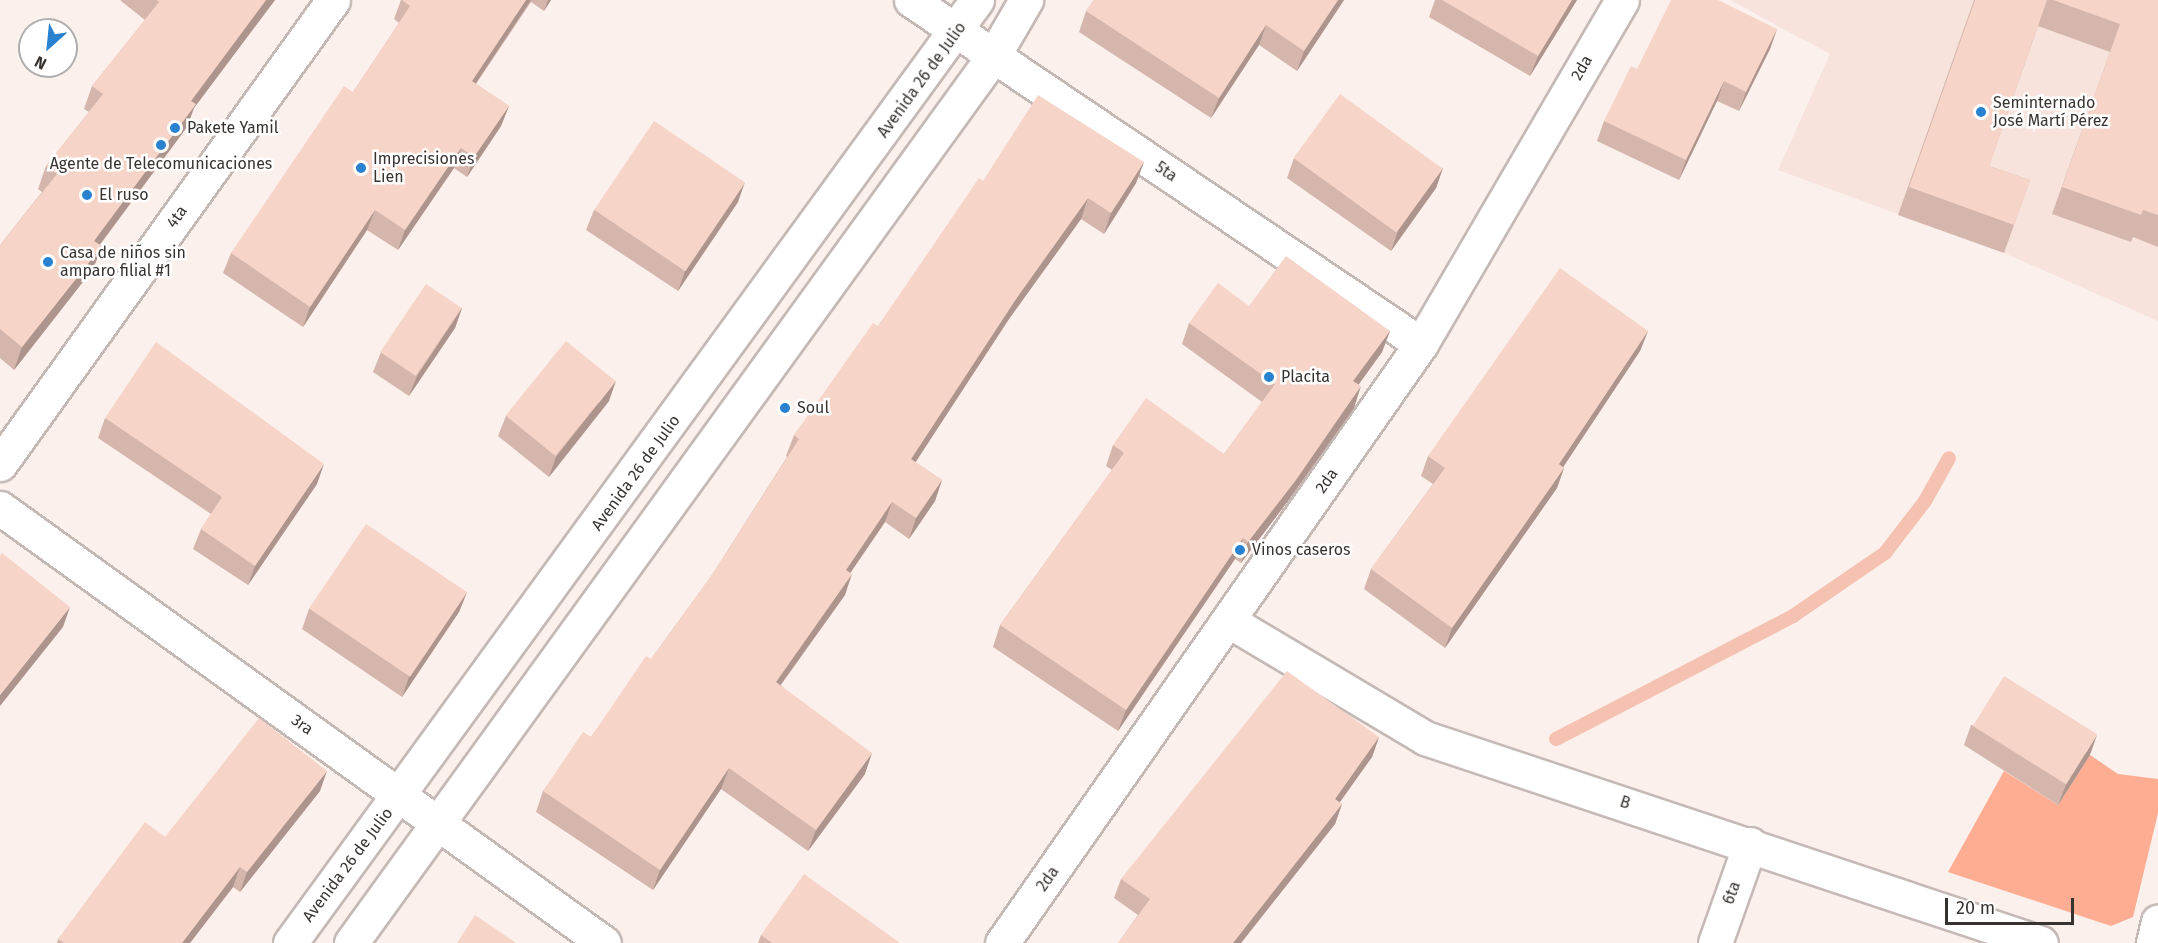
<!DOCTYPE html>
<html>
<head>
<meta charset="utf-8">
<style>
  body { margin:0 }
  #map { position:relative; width:2158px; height:943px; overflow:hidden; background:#fbf0ec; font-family:"Fira Sans",sans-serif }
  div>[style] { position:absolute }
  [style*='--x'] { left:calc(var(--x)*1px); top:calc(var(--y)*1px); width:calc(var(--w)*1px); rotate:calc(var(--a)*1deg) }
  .built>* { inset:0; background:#f7e3dc }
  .green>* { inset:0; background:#fead92 }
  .stream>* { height:14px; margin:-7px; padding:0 7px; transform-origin:7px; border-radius:7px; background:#f5c1b0 }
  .roads { filter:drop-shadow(2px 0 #c5b9b6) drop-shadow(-2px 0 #c5b9b6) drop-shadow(0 2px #c5b9b6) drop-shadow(0 -2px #c5b9b6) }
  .minor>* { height:33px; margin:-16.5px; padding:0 16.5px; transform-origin:16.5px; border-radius:16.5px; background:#fff }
  .major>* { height:33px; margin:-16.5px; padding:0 16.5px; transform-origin:16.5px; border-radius:16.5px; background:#fff }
  .wall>* { inset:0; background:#d4b6ac }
  .shaded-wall>* { inset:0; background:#ad948c }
  .building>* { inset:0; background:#f7d4c8; transform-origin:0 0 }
  .dots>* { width:16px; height:16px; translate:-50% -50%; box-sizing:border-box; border:3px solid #fff; border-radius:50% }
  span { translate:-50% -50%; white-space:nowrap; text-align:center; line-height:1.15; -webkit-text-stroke:5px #fff; paint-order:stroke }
  .street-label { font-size:16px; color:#373331 }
  .poi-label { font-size:16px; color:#373331 }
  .left { translate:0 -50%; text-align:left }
  .north { position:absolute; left:18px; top:18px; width:60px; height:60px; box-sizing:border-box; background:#fff; border:2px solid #afadad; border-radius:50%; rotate:207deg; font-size:16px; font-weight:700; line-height:24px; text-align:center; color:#373331 }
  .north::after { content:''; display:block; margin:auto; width:21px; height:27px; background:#2882cf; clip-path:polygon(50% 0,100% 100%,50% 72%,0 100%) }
  .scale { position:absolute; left:1945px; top:898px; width:129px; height:27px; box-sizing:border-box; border:3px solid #373331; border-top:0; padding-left:8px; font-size:18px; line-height:21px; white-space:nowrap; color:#373331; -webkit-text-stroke:4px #fff; paint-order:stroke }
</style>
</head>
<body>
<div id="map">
  <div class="built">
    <div style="clip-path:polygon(1730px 0,2158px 0,2158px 321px,2004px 253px,1778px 170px,1830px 54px)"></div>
  </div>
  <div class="green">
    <div style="clip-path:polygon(2090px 755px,2118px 774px,2158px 779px,2158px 813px,2133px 917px,2111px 926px,1948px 872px,2004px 771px,2058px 805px)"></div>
  </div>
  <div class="stream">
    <div style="--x:1556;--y:739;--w:267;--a:-27.4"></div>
    <div style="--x:1793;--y:616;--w:112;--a:-34.4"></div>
    <div style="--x:1885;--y:553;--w:66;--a:-52.4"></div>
    <div style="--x:1925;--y:501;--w:49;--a:-60.8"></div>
  </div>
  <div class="roads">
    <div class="minor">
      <div style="--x:911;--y:0;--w:615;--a:34"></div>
      <div style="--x:0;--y:464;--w:571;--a:-54.33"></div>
      <div style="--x:0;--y:508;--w:744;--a:35.76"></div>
      <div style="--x:1229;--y:621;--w:228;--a:30.8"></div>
      <div style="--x:1425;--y:738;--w:649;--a:18.41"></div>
      <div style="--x:1002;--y:943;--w:731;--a:-55.03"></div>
      <div style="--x:1421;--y:344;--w:398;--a:-59.7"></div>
      <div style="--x:1715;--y:943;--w:105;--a:-70.5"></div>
      <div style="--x:2153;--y:943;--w:22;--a:-77"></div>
    </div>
    <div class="major">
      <div style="--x:290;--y:943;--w:1167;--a:-53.93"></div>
      <div style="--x:351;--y:943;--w:1096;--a:-54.09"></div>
      <div style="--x:994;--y:55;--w:64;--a:-59.8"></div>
    </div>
  </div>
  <div class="wall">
    <div style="clip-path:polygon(121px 0,275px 0,194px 108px,187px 127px,100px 245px,102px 246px,93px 269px,14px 370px,0 358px,0 245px,42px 192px,38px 189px,46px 166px,89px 112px,84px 109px,92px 86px,145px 20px,121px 1px)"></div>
    <div style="clip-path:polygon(401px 0,551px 0,544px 11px,531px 2px,476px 84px,509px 106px,501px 126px,467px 177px,454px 168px,398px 250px,367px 230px,303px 327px,223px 273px,231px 253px,353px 92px,399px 23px,394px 19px)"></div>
    <div style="clip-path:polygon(1094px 0,1344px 0,1297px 71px,1259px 45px,1211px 118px,1079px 32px,1086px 11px)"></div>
    <div style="clip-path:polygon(1435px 0,1577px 0,1530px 76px,1429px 17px)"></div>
    <div style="clip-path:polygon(1974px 0,2158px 0,2158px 247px,2133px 237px,2131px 242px,2052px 214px,2110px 52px,2038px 26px,1989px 166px,2030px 180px,2004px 253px,1898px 215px)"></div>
    <div style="clip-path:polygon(1777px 29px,1770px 49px,1739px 111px,1717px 101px,1679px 180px,1597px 141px,1604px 121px,1637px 69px)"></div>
    <div style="clip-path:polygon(1294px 158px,1443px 168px,1436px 188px,1391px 251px,1287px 178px)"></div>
    <div style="clip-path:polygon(1144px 162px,1136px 183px,1104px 234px,1081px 219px,1009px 319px,915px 462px,942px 480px,935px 501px,909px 539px,885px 522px,850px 573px,845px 595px,781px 685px,865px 774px,808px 851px,721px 789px,653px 890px,536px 812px,543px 791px,591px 737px,651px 659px,712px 575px,787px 457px,786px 456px,794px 435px,878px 326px,983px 181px)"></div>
    <div style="clip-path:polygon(738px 202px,678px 291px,586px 230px,594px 210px)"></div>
    <div style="clip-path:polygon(1249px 306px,1390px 331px,1382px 352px,1359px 384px,1354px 408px,1288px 501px,1241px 563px,1235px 559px,1118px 731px,993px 647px,1000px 625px,1112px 470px,1106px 466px,1113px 445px,1224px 454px,1262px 402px,1182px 344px,1189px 323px)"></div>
    <div style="clip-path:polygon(462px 308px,455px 328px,409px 396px,373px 372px,381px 352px)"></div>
    <div style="clip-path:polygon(1648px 331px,1640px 351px,1563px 467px,1564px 468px,1557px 488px,1445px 648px,1364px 589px,1371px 569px,1433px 484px,1421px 476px,1428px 456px)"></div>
    <div style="clip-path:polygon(609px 401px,549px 477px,498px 436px,506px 416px)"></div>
    <div style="clip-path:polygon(105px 418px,317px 484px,248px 585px,193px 549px,201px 529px,211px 514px,98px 438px)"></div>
    <div style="clip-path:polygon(467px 592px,459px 612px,402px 697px,302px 629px,309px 609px)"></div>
    <div style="clip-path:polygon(1971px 725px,2090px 755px,2058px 805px,1964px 745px)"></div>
    <div style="clip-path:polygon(1379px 737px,1372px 757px,1339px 802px,1342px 804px,1335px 824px,1241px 943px,1118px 943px,1138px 915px,1114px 898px,1121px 879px)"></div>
    <div style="clip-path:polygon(320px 791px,240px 892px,233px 887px,190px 943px,57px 943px,58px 939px,165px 837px)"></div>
    <div style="clip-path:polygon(761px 935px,900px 943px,758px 943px)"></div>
  </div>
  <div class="shaded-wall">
    <div style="clip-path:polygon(266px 0,275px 0,194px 108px,187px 127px,86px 263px,94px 241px,191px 101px)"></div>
    <div style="clip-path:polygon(526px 0,531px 0,464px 101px,472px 81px)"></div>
    <div style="clip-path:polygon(548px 0,551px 0,544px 11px)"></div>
    <div style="clip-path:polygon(1338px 0,1344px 0,1297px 71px,1304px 51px)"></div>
    <div style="clip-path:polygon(1572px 0,1577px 0,1530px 76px,1538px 56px)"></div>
    <div style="clip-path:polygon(1266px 25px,1259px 45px,1211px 118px,1219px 98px)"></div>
    <div style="clip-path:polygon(1777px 29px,1770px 49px,1739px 111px,1746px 92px)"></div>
    <div style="clip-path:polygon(1724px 81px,1717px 101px,1679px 180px,1686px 160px)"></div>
    <div style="clip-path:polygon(509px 106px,501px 126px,467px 177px,474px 157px)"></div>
    <div style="clip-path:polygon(461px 148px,454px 168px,398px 250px,405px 230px)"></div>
    <div style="clip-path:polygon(1144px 162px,1136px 183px,1104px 234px,1111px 213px)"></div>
    <div style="clip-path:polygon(1443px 168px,1436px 188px,1391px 251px,1398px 231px)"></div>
    <div style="clip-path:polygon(745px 182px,738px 202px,678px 291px,685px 271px)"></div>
    <div style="clip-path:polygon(1088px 198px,1081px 219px,1009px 319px,904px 480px,911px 459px,1016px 299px)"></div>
    <div style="clip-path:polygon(375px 210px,367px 230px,303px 327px,310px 307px)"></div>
    <div style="clip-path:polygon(102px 246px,93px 269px,14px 370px,22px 347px)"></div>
    <div style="clip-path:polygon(462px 308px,455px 328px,409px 396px,417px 376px)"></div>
    <div style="clip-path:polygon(1390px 331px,1382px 352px,1346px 402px,1353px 381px)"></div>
    <div style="clip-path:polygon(1648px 331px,1640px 351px,1552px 484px,1559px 464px)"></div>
    <div style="clip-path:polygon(616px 381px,609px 401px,549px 477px,556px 457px)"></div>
    <div style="clip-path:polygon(1361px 386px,1354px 408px,1288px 501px,1241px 563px,1248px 542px)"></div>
    <div style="clip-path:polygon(324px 464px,317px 484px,248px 585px,255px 566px)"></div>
    <div style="clip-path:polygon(1564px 468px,1557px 488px,1445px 648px,1452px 628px)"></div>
    <div style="clip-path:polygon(942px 480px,935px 501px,909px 539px,916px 518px)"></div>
    <div style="clip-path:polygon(892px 502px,885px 522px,838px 591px,846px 570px)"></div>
    <div style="clip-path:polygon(1243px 538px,1235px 559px,1118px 731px,1126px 710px)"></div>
    <div style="clip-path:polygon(852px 574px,845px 595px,768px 702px,776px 682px)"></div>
    <div style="clip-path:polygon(467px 592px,459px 612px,402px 697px,409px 677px)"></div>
    <div style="clip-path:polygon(70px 607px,63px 627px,0 706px,0 695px)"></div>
    <div style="clip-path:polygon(2097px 735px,2090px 755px,2058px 805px,2066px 785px)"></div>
    <div style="clip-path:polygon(1379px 737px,1372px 757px,1328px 819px,1335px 799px)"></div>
    <div style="clip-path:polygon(872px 753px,865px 774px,808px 851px,816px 830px)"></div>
    <div style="clip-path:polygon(729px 768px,721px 789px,653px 890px,660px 870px)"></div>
    <div style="clip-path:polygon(327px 771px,320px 791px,240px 892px,247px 872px)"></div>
    <div style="clip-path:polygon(1342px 804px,1335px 824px,1241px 943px,1233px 943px)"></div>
    <div style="clip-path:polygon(240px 867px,233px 887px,190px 943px,182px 943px)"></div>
  </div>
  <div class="building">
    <div style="clip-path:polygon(157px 0,266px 0,191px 101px,196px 104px,94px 241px,102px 246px,22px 347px,0 329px,0 245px,57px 174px,46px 166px,103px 94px,92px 86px,159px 2px)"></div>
    <div style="clip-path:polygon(402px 0,526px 0,472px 81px,509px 106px,474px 157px,461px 148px,405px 230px,375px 210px,310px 307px,231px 253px,344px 86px,353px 92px,410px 6px)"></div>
    <div style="clip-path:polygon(1094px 0,1338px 0,1304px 51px,1266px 25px,1219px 98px,1086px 11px)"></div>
    <div style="clip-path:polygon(1442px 0,1572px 0,1538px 56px)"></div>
    <div style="clip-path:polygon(1671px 0,1718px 0,1777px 29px,1746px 92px,1724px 81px,1686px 160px,1604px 121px,1631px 66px,1637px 69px)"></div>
    <div style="clip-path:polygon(1975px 0,2047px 0,1989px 166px,2030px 180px,2014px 225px,1909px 187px)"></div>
    <div style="clip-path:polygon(2053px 0,2158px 0,2158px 215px,2143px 210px,2141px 215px,2062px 187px,2120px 24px)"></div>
    <div style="left:1340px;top:94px;width:127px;height:79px;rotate:36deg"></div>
    <div style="clip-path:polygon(1038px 95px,1144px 162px,1111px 213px,1088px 198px,1016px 299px,911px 459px,942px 480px,916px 518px,892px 502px,846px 570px,852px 574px,776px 682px,872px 753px,816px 830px,729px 768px,660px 870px,543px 791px,583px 732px,591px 737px,646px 656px,651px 659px,712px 575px,799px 439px,794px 435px,873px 323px,878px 326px,979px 178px,983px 181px)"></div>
    <div style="left:654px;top:121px;width:110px;height:107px;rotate:34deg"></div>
    <div style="clip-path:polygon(1286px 256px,1390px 331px,1353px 381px,1361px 386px,1296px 480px,1248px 542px,1243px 538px,1126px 710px,1000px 625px,1124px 453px,1113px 445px,1146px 398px,1224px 454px,1275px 384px,1189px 323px,1218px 283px,1249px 306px)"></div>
    <div style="clip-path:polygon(1560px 268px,1648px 331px,1559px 464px,1564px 468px,1452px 628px,1371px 569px,1445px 468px,1428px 456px)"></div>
    <div style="left:426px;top:284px;width:43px;height:82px;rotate:34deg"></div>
    <div style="left:566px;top:341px;width:64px;height:96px;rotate:39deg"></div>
    <div style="clip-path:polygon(156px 342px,324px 464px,255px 566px,201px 529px,222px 497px,105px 418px)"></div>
    <div style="left:366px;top:524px;width:122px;height:102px;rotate:34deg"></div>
    <div style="clip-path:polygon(2px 553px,70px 607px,0 695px,0 556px)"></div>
    <div style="clip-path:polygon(1287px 671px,1379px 737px,1335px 799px,1342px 804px,1233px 943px,1118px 943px,1150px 899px,1121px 879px)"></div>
    <div style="left:2004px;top:676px;width:110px;height:59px;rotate:32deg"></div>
    <div style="clip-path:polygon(259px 718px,327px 771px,247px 872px,240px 867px,182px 943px,64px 943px,58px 939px,145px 822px,165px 837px)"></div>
    <div style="clip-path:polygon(804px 874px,900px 943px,772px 943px,761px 935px)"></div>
    <div style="clip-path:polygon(475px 915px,516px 943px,457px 943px)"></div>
  </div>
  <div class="dots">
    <div style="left:1981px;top:112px;background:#2882cf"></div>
    <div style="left:175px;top:128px;background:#2882cf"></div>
    <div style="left:161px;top:145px;background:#2882cf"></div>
    <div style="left:361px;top:168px;background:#2882cf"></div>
    <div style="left:87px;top:195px;background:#2882cf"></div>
    <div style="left:48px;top:262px;background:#2882cf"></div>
    <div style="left:1269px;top:377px;background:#2882cf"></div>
    <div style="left:785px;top:408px;background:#2882cf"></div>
    <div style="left:1240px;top:550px;background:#2882cf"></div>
  </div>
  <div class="street-label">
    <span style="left:1582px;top:68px;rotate:-60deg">2da</span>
    <span style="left:922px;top:80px;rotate:-54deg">Avenida 26 de Julio</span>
    <span style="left:1166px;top:172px;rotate:34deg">5ta</span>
    <span style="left:177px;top:217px;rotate:-54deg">4ta</span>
    <span style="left:636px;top:473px;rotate:-54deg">Avenida 26 de Julio</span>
    <span style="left:1327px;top:481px;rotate:-55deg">2da</span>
    <span style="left:302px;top:725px;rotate:36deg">3ra</span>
    <span style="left:1625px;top:803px;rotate:18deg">B</span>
    <span style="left:348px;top:865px;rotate:-53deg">Avenida 26 de Julio</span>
    <span style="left:1048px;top:879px;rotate:-55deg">2da</span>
    <span style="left:1732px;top:893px;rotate:-70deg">6ta</span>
  </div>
  <div class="poi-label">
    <span class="left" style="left:1993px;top:112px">Seminternado<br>José Martí Pérez</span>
    <span class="left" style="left:187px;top:128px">Pakete Yamil</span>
    <span class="left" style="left:373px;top:168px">Imprecisiones<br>Lien</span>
    <span style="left:161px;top:164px">Agente de Telecomunicaciones</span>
    <span class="left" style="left:99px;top:195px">El ruso</span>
    <span class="left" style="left:60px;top:262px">Casa de niños sin<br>amparo filial #1</span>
    <span class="left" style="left:1281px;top:377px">Placita</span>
    <span class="left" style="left:797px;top:408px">Soul</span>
    <span class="left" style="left:1252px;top:550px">Vinos caseros</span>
  </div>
  <div class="north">N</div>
  <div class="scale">20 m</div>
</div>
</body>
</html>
